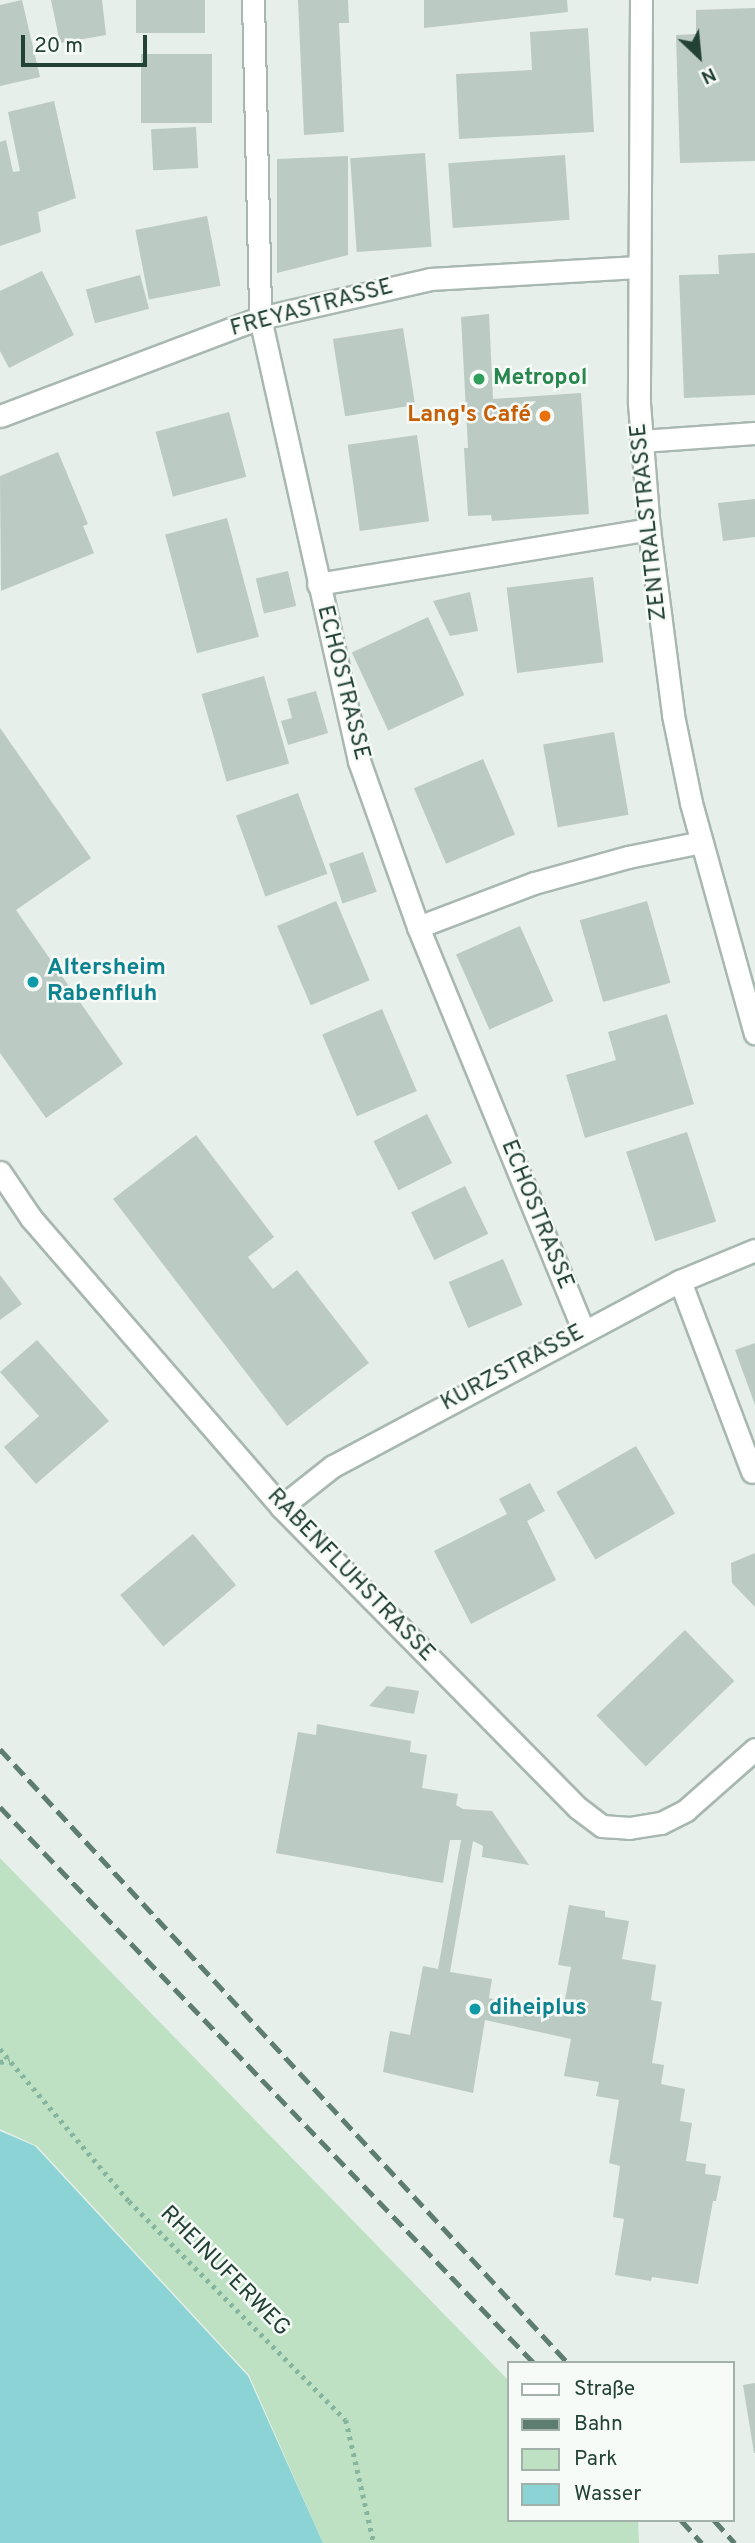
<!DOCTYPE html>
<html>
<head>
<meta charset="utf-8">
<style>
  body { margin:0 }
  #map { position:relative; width:755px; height:2543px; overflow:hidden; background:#e6efea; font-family:Overpass,sans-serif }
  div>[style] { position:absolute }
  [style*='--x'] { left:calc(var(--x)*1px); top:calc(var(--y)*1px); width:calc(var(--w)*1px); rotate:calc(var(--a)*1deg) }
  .green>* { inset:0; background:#bee1c3 }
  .water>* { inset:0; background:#8cd3d5 }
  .building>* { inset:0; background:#bbcac2; transform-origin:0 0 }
  .path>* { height:4.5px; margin-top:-2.25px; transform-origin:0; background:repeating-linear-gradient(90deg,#85b49f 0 3.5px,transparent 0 8.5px) }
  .roads { filter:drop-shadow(2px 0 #a8b8b0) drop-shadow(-2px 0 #a8b8b0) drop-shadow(0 2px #a8b8b0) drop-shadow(0 -2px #a8b8b0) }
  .lane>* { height:21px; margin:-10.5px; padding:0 10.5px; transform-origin:10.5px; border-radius:10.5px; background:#fff }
  .street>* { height:21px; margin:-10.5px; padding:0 10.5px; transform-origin:10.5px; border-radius:10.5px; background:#fff }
  .secondary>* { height:21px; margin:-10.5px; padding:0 10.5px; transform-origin:10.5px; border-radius:10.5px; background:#fff }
  .rail>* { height:5px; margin-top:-2.5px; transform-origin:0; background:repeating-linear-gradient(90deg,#5e7d71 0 14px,transparent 0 21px) }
  .dots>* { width:19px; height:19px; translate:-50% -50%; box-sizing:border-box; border:4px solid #f7fbf8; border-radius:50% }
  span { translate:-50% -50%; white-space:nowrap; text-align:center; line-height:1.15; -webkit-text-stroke:5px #f7fbf8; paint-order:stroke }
  .street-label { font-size:23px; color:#234236 }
  .leisure-label { font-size:23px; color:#27864d; font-weight:700 }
  .left { translate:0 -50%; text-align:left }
  .food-label { font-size:23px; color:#c56008; font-weight:700 }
  .right { translate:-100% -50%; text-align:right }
  .culture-label { font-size:23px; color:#0d838f; font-weight:700 }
  .legend { position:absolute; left:507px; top:2361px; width:228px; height:161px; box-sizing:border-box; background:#f7fbf8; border:2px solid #a2b1aa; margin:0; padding:9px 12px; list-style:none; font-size:21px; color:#234236 }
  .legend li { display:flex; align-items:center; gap:14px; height:35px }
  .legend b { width:35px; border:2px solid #a2b1aa }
  .north { position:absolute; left:664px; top:21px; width:70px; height:70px; -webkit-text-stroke:5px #f7fbf8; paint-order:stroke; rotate:154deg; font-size:19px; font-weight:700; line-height:28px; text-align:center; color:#234236 }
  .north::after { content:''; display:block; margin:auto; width:24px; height:32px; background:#234236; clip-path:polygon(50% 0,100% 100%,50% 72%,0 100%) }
  .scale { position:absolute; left:21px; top:35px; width:126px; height:32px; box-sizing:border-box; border:4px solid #234236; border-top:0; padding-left:9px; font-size:21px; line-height:24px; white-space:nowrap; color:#234236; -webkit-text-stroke:5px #f7fbf8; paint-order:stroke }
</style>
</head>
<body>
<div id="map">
  <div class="green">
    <div style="clip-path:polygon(0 1858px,508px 2380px,508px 2520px,638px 2520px,639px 2543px,323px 2543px,249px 2375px,37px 2146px,0 2129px)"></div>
  </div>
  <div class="water">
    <div style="clip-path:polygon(0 2131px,35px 2146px,248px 2376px,323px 2543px,0 2543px)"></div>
  </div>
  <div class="building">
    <div style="clip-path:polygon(22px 0,40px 77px,0 86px,0 5px)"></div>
    <div style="clip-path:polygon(51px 0,102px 0,106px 35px,60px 43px)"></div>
    <div style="left:136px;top:0;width:69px;height:33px"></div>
    <div style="clip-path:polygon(298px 0,348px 0,349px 23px,339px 23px,344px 132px,304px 135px)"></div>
    <div style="clip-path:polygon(424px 0,567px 0,568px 12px,424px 28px)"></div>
    <div style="clip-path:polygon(755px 8px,755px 161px,680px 163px,676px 35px,696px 34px,696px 10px)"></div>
    <div style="clip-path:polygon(588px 28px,594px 132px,459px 139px,456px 74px,532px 70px,530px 32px)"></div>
    <div style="left:141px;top:54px;width:71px;height:69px"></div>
    <div style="clip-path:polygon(54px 101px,76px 198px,38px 212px,41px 232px,0 246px,0 142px,6px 140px,13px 172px,20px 171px,8px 112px)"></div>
    <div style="left:196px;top:127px;width:41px;height:45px;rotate:87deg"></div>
    <div style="left:425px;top:153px;width:94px;height:75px;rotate:86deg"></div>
    <div style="left:565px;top:155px;width:65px;height:117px;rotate:86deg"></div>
    <div style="clip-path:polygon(348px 156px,348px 255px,277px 273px,277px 159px)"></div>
    <div style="left:207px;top:216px;width:71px;height:73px;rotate:79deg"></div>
    <div style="clip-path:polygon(755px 253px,755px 395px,684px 398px,679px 275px,719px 274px,718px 255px)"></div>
    <div style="clip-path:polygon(42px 271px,74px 335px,9px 368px,0 351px,0 291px)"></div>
    <div style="left:140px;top:275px;width:35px;height:56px;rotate:75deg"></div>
    <div style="clip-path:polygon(489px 314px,493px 399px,581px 393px,589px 514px,492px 521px,491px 515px,468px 516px,464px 448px,468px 448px,461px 317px)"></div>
    <div style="left:403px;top:328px;width:78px;height:71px;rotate:81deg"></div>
    <div style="left:229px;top:412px;width:67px;height:76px;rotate:75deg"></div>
    <div style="left:417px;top:435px;width:87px;height:70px;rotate:82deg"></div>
    <div style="clip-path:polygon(58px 452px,88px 524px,83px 526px,94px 553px,1px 591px,0 476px)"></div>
    <div style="clip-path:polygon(755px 499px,755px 537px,723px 541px,718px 503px)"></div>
    <div style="left:227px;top:518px;width:123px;height:64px;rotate:75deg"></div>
    <div style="left:288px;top:571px;width:36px;height:33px;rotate:77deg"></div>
    <div style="left:593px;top:577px;width:86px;height:87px;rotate:83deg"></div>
    <div style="clip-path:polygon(470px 592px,478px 631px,450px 636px,433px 601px)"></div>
    <div style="left:428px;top:617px;width:86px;height:84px;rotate:65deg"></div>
    <div style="left:264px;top:676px;width:91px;height:65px;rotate:74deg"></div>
    <div style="clip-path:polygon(316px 691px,328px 733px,288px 745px,281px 721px,292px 718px,287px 699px)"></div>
    <div style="clip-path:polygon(0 728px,91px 858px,16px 910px,123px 1064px,46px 1118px,0 1053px)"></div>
    <div style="left:614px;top:732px;width:84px;height:72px;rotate:80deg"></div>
    <div style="left:483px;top:759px;width:82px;height:75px;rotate:67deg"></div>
    <div style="left:298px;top:793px;width:86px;height:66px;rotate:70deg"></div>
    <div style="left:363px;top:852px;width:42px;height:36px;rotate:71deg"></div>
    <div style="left:336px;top:901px;width:86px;height:64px;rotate:67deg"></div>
    <div style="left:647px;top:901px;width:85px;height:70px;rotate:74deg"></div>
    <div style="left:520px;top:926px;width:82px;height:70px;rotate:66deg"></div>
    <div style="left:382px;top:1009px;width:89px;height:65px;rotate:67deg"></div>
    <div style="clip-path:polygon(667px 1014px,694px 1104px,585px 1138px,566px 1075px,616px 1060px,608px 1032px)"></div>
    <div style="left:427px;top:1114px;width:55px;height:60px;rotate:63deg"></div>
    <div style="left:687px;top:1132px;width:94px;height:64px;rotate:72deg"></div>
    <div style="clip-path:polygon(196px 1135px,274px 1237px,248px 1257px,273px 1289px,297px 1270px,369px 1363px,287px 1426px,113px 1199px)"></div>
    <div style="left:465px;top:1186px;width:53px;height:60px;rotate:64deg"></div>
    <div style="left:503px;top:1259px;width:50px;height:59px;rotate:67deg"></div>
    <div style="clip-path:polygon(0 1275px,22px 1304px,0 1320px)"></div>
    <div style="clip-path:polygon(37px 1340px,109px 1421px,36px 1484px,4px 1447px,39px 1416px,0 1372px)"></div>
    <div style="clip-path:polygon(755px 1343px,755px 1405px,735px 1350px)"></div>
    <div style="left:636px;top:1446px;width:78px;height:92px;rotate:60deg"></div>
    <div style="clip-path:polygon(530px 1483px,545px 1511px,527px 1521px,556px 1580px,471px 1624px,434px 1551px,507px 1514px,499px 1499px)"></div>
    <div style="left:193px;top:1534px;width:67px;height:95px;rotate:50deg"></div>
    <div style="clip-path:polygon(755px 1553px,755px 1607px,732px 1583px,731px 1563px)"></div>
    <div style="left:685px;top:1630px;width:71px;height:123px;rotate:46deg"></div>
    <div style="clip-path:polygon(387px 1686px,419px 1691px,414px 1714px,369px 1706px)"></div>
    <div style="clip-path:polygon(317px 1724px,411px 1741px,410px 1752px,427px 1755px,422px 1788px,458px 1794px,456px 1805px,463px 1809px,492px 1811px,529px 1865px,482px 1857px,483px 1846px,473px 1841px,450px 1972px,492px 1979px,489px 1998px,562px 2016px,571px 1967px,558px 1965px,569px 1905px,605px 1911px,605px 1917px,629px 1921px,622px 1959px,656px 1965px,651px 2000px,662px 2002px,652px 2063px,664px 2065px,661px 2084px,685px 2089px,680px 2121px,692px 2123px,686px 2161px,706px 2164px,705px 2174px,721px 2176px,716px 2201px,713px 2201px,698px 2284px,652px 2277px,651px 2281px,615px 2275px,624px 2219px,613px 2217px,620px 2166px,609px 2163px,619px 2100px,596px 2096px,599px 2082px,564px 2076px,571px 2039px,485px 2020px,473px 2093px,383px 2072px,390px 2031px,410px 2035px,423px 1966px,438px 1969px,461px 1840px,450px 1840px,443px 1883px,276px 1853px,298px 1732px,316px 1735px)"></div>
    <div style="clip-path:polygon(755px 2383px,755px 2453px,754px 2453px,743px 2385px)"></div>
  </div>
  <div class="path">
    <div style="--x:0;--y:2049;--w:199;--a:49.7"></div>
    <div style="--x:129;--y:2201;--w:308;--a:45.3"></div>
    <div style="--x:346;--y:2420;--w:126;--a:77.2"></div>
    <div style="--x:0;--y:2062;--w:10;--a:-11"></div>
  </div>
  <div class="roads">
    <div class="lane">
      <div style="--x:680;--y:1281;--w:204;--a:69.3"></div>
    </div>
    <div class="street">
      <div style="--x:253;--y:0;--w:318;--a:88.7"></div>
      <div style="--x:260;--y:318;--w:454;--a:77.4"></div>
      <div style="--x:359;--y:761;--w:176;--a:70.4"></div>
      <div style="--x:418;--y:927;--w:437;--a:67.7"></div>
      <div style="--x:0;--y:416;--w:278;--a:-20.7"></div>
      <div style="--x:260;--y:318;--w:174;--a:-12.9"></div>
      <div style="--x:430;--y:279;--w:208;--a:-3.3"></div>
      <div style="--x:641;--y:441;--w:114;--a:-4"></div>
      <div style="--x:318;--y:584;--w:336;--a:-9.4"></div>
      <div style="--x:418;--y:927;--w:124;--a:-20.8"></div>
      <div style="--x:534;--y:883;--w:98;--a:-15.5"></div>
      <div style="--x:628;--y:857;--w:75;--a:-11.6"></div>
      <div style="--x:0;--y:1172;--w:55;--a:56"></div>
      <div style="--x:31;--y:1218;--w:382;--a:49.1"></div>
      <div style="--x:281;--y:1507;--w:423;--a:45.4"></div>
      <div style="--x:578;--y:1808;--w:30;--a:37"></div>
      <div style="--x:602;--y:1826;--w:27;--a:4"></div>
      <div style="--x:629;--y:1828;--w:32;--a:-9"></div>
      <div style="--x:661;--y:1823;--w:28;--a:-27"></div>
      <div style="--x:686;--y:1810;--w:92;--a:-41.5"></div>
      <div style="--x:281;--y:1507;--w:66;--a:-38.3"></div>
      <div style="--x:333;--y:1466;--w:393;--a:-28.1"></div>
      <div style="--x:680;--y:1281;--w:81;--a:-22.5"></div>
    </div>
    <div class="secondary">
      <div style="--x:641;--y:0;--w:403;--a:90.3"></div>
      <div style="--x:639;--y:403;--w:126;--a:85.5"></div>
      <div style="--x:649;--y:529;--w:188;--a:82.6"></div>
      <div style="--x:673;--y:715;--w:90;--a:78.4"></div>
      <div style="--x:691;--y:803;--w:239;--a:74.5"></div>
    </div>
  </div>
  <div class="rail">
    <div style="--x:0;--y:1749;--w:836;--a:47.23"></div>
    <div style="--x:0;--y:1807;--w:771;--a:46.16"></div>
    <div style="--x:681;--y:2520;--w:31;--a:48"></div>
    <div style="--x:714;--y:2520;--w:31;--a:48"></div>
  </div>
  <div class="dots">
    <div style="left:479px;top:379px;background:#2e9e5b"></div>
    <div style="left:545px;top:416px;background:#e8710a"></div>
    <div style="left:33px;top:982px;background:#0f9aa8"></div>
    <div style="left:475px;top:2009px;background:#0f9aa8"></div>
  </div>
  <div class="street-label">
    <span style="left:312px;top:309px;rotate:-15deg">FREYASTRASSE</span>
    <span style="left:650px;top:522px;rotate:-96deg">ZENTRALSTRASSE</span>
    <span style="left:342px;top:683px;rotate:76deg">ECHOSTRASSE</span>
    <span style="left:536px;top:1215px;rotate:68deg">ECHOSTRASSE</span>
    <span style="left:513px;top:1369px;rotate:-28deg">KURZSTRASSE</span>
    <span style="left:350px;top:1576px;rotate:46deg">RABENFLUHSTRASSE</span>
    <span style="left:224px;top:2272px;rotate:45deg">RHEINUFERWEG</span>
  </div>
  <div class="leisure-label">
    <span class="left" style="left:493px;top:379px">Metropol</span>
  </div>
  <div class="food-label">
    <span class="right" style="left:531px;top:416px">Lang's Café</span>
  </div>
  <div class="culture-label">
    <span class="left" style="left:47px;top:982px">Altersheim<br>Rabenfluh</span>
    <span class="left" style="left:489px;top:2009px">diheiplus</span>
  </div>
  <ul class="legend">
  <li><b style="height:9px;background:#fff"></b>Straße</li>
  <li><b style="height:9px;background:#5e7d71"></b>Bahn</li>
  <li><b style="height:19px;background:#bee1c3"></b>Park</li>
  <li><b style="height:19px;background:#8cd3d5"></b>Wasser</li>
  </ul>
  <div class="north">N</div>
  <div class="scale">20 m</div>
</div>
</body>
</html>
